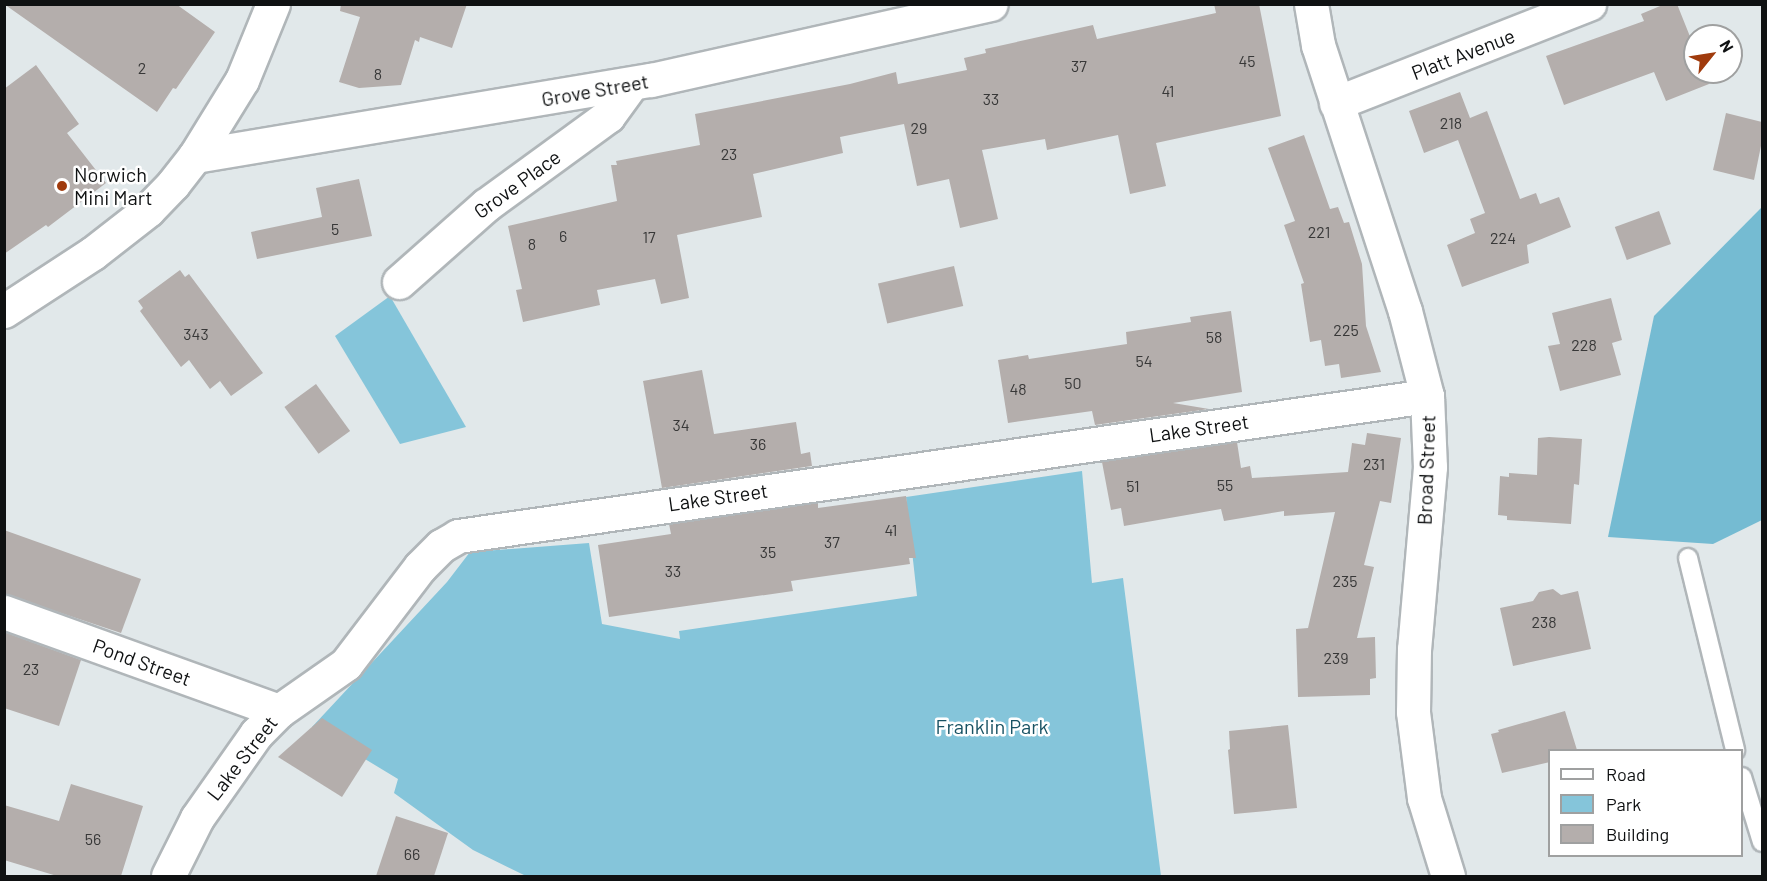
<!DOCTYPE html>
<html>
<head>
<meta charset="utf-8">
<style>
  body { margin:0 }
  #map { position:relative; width:1767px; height:881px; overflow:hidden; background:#e1e8ea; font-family:Barlow,sans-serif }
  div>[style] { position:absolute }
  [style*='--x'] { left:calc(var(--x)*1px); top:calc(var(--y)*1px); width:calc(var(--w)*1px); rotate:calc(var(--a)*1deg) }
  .green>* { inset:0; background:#85c5da }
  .forest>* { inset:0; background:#75bbd2 }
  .building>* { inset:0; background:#b4aeac; transform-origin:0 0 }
  .roads { filter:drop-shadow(2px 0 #b0b6b9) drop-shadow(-2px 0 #b0b6b9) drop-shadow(0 2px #b0b6b9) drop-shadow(0 -2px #b0b6b9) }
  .lane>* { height:18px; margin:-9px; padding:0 9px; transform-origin:9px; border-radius:9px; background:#fff }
  .street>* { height:33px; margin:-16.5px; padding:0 16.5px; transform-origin:16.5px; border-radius:16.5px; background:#fff }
  .dots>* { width:16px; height:16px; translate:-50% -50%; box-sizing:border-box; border:3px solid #fff; border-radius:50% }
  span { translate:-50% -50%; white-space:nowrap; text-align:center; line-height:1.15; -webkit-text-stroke:5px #fff; paint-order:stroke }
  .number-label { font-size:16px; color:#383838 }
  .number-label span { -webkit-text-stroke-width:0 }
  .street-label { font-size:20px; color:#0f1112 }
  .poi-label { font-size:20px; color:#0f1112 }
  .left { translate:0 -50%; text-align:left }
  .park-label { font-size:20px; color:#185263 }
  .frame { position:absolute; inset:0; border:6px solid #0f1112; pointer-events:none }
  .legend { position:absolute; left:1548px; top:749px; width:195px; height:108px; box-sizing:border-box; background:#fff; border:2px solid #9fa0a0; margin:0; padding:8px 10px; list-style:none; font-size:18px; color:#0f1112 }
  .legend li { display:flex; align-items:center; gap:12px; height:30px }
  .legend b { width:30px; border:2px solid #9fa0a0 }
  .north { position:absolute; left:1683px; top:24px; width:60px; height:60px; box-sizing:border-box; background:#fff; border:2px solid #9fa0a0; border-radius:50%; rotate:60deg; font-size:16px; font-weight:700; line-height:24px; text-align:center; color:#0f1112 }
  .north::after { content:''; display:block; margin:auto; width:21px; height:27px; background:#a03b0d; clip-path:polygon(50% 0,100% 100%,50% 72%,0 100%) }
</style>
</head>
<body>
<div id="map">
  <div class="green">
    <div style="clip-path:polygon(390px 296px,466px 427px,400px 444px,335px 336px)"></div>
    <div style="clip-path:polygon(1082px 471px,1092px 583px,1123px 578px,1161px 876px,526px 876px,473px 850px,394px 793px,398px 779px,312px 727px,447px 582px,470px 552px,589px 543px,602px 624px,680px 639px,679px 631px,917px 596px,906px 497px)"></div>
  </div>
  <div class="forest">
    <div style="clip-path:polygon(1762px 207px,1762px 520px,1713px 544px,1608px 537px,1654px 316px)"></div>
  </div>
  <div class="building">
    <div style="clip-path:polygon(4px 4px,176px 4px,215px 32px,176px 89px,173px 88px,157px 112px)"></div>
    <div style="clip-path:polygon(341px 4px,467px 4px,452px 48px,420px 37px,419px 42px,415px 40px,401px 85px,359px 88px,339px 82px,360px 17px,340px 11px)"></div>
    <div style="clip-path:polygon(1214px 4px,1259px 4px,1281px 116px,1156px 143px,1166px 186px,1130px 194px,1118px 135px,1047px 150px,1045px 139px,982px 150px,998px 219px,960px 228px,949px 179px,917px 186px,904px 124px,840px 137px,843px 153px,753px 174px,762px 217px,677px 235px,689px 298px,661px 304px,655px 279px,597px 290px,600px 305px,523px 322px,516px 290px,522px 289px,508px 226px,617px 201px,611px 165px,617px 165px,616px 161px,700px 145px,695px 114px,850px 84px,896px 72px,898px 84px,967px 70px,964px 58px,986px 53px,985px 49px,1093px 25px,1097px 39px,1216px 13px)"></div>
    <div style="clip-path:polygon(1665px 4px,1677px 4px,1695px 49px,1695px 72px,1704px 72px,1709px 84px,1666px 101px,1654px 72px,1564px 105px,1546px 56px,1644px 21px,1641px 14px)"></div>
    <div style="clip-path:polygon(36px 65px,79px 124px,67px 133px,106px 183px,48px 227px,46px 225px,4px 254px,4px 89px)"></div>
    <div style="clip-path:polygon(1460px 92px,1470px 118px,1487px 111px,1520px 199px,1536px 193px,1540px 204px,1559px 197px,1571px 227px,1527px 245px,1529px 263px,1462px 287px,1447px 245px,1475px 233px,1470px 219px,1485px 213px,1458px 140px,1424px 153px,1409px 111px)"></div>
    <div style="clip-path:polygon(1726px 113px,1762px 122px,1762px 141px,1754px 180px,1713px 170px)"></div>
    <div style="clip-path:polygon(1304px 135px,1330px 209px,1338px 207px,1344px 223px,1349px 222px,1362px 264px,1366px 326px,1381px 372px,1341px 378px,1339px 364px,1325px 366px,1321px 340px,1310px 342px,1301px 284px,1304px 283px,1284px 225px,1295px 221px,1268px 148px)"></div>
    <div style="clip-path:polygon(359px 179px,372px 236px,257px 259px,251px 232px,322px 217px,316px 188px)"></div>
    <div style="left:1659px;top:211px;width:35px;height:47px;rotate:70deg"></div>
    <div style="left:954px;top:266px;width:41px;height:78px;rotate:77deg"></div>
    <div style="clip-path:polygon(180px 270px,185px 277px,189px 274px,263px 373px,231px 396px,220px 381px,210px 389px,189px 360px,181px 367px,140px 311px,143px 308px,138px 301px)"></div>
    <div style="clip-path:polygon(1611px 298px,1622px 340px,1612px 343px,1621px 375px,1560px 391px,1548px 346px,1560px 344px,1552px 313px)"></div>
    <div style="clip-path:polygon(1231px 311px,1242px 392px,1173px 403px,1209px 409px,1095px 425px,1092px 411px,1008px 423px,998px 360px,1028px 355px,1029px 359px,1127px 344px,1126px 332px,1191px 322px,1190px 317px)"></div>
    <div style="clip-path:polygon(702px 370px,714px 434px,796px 422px,801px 454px,810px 452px,812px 466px,662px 488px,643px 381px)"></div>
    <div style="left:316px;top:384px;width:58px;height:39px;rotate:54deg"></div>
    <div style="clip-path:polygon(1367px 433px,1401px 438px,1391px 503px,1380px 501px,1364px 565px,1374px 567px,1357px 638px,1375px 637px,1376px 678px,1370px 679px,1370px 695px,1298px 697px,1296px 629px,1308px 628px,1335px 512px,1284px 516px,1284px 511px,1224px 521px,1221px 509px,1124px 526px,1121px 508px,1111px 510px,1102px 462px,1237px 442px,1241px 468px,1250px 466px,1252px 478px,1348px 472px,1352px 443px,1365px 445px)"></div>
    <div style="clip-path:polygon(1549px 437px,1582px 439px,1579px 485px,1574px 484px,1571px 524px,1507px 520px,1507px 516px,1498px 515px,1500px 476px,1509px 477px,1509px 473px,1537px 475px,1538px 438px)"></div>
    <div style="clip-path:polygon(906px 496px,916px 558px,909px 558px,910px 564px,791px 581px,793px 591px,609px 617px,598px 545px,671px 534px,669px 524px,818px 503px,818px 508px)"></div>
    <div style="clip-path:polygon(4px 530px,141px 579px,121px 633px,4px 594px)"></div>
    <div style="clip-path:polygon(1553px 589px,1561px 595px,1578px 591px,1591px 649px,1513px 666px,1500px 608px,1533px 601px,1539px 592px)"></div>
    <div style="clip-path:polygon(4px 632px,81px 660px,59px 726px,4px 708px)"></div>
    <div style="clip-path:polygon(1565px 711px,1577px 750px,1550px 750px,1550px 762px,1502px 773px,1491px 734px,1499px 732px,1498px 730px)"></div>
    <div style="clip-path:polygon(322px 718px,372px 750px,342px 797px,278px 757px)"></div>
    <div style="clip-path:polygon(1288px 725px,1297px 808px,1234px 814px,1228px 750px,1230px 749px,1229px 731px)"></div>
    <div style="clip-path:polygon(71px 784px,143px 806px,121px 876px,57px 876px,4px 860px,4px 805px,59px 821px)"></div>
    <div style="clip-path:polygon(396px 816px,448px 833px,434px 876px,376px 876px)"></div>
  </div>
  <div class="roads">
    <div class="lane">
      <div style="--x:1688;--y:558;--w:198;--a:76.2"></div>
      <div style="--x:1742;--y:777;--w:68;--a:72.9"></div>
    </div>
    <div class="street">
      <div style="--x:1311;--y:4;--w:42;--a:80.3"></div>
      <div style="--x:1318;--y:45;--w:280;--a:71.9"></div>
      <div style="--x:1405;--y:311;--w:88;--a:75.5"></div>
      <div style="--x:1427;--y:396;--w:71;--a:87.6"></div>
      <div style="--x:1430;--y:467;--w:183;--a:95"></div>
      <div style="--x:1414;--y:649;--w:63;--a:90.9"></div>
      <div style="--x:1413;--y:712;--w:87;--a:82.7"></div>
      <div style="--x:1424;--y:798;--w:82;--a:72.9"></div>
      <div style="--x:1336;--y:103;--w:272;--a:-21.4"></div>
      <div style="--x:195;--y:156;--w:462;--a:-9.5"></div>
      <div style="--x:651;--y:80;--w:348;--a:-12.6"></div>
      <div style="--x:399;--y:282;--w:116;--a:-41.5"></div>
      <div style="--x:486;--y:205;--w:151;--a:-36.1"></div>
      <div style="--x:608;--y:116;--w:39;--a:-54"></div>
      <div style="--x:4;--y:311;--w:106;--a:-33.1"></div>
      <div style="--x:93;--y:253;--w:70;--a:-38"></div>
      <div style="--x:148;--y:210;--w:36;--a:-46"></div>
      <div style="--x:173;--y:184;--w:36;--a:-52"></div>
      <div style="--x:195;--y:156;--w:89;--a:-58.3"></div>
      <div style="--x:242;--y:80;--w:82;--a:-67.8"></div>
      <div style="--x:4;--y:612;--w:292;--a:19.8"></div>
      <div style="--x:168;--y:876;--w:65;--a:-63.4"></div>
      <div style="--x:197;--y:818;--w:103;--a:-54.9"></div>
      <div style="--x:256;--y:734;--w:33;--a:-45"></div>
      <div style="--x:279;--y:711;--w:82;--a:-35"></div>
      <div style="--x:346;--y:664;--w:122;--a:-52.7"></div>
      <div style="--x:420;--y:567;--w:30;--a:-45"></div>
      <div style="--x:441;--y:546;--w:20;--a:-30"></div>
      <div style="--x:458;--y:536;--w:979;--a:-8.22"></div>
    </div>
  </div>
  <div class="dots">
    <div style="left:62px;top:186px;background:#a03b0d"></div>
  </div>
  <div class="number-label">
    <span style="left:1247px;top:61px">45</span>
    <span style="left:1079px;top:66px">37</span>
    <span style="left:142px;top:68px">2</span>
    <span style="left:378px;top:74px">8</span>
    <span style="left:1168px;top:91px">41</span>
    <span style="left:991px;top:99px">33</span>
    <span style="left:1451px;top:123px">218</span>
    <span style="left:919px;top:128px">29</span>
    <span style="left:729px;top:154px">23</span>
    <span style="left:335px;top:229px">5</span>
    <span style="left:1319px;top:232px">221</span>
    <span style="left:563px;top:236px">6</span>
    <span style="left:649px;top:237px">17</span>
    <span style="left:1503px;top:238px">224</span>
    <span style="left:532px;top:244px">8</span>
    <span style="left:1346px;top:330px">225</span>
    <span style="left:196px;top:334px">343</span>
    <span style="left:1214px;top:337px">58</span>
    <span style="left:1584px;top:345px">228</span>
    <span style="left:1144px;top:361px">54</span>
    <span style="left:1073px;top:383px">50</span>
    <span style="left:1018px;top:389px">48</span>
    <span style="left:681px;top:425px">34</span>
    <span style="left:758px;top:444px">36</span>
    <span style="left:1374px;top:464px">231</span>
    <span style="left:1225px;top:485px">55</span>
    <span style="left:1133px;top:486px">51</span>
    <span style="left:891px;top:530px">41</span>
    <span style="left:832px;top:542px">37</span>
    <span style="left:768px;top:552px">35</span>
    <span style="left:673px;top:571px">33</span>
    <span style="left:1345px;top:581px">235</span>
    <span style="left:1544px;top:622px">238</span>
    <span style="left:1336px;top:658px">239</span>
    <span style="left:31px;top:669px">23</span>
    <span style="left:93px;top:839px">56</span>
    <span style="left:412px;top:854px">66</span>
  </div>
  <div class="street-label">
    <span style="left:1463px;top:54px;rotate:-21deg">Platt Avenue</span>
    <span style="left:595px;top:90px;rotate:-10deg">Grove Street</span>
    <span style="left:517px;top:184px;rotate:-36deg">Grove Place</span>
    <span style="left:1199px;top:428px;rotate:-8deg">Lake Street</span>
    <span style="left:1426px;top:470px;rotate:-88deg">Broad Street</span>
    <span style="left:718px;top:497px;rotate:-8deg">Lake Street</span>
    <span style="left:142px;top:662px;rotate:20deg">Pond Street</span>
    <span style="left:242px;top:758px;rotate:-52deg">Lake Street</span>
  </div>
  <div class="poi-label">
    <span class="left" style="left:74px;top:186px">Norwich<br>Mini Mart</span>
  </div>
  <div class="park-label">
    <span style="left:992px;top:726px">Franklin Park</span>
  </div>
  <div class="frame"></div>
  <ul class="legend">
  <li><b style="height:8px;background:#fff"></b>Road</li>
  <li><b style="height:16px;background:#85c5da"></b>Park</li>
  <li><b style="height:16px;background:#b4aeac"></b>Building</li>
  </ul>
  <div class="north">N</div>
</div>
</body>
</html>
